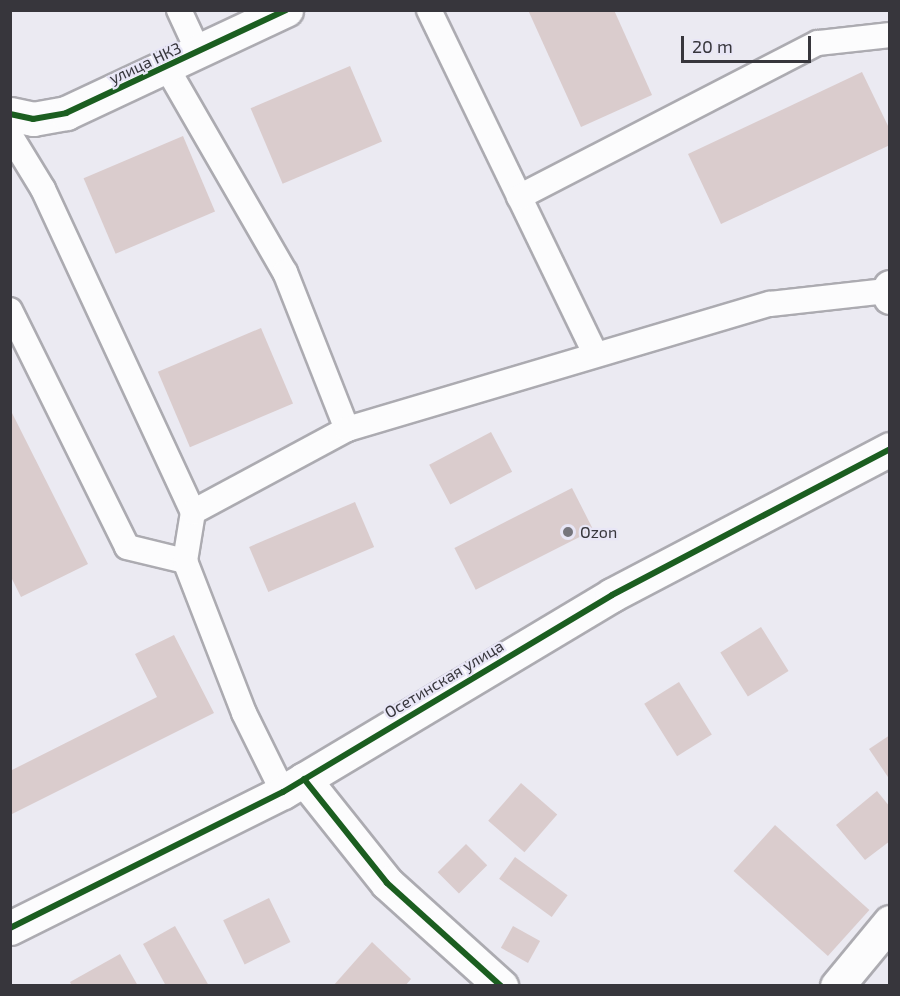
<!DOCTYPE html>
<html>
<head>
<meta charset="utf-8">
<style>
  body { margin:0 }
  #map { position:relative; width:900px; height:996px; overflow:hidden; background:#ebeaf2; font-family:"Exo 2",sans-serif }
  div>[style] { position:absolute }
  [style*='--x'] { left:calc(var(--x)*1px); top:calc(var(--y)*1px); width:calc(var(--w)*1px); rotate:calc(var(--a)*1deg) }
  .building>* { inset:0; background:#dacccd; transform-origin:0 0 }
  .roads { filter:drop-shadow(2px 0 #acabb1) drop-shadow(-2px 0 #acabb1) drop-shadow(0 2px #acabb1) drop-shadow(0 -2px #acabb1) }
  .service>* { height:24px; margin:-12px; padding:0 12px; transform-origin:12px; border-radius:12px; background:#fcfcfd }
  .minor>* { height:33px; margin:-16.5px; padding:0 16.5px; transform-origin:16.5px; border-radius:16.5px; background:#fcfcfd }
  .cycleway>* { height:6px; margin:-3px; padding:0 3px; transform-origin:3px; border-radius:3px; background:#1b5e20 }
  .dots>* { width:16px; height:16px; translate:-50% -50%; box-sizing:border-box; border:3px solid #e8e6f6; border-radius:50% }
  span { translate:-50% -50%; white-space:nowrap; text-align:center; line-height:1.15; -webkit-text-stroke:4.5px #e8e6f6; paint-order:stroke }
  .street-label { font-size:16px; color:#37363c }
  .poi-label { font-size:16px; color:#37363c }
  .left { translate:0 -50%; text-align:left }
  .frame { position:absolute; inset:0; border:12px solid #37363c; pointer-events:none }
  .scale { position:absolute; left:681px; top:36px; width:130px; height:27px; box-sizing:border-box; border:3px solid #37363c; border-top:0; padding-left:8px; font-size:18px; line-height:21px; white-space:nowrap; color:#37363c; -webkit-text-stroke:4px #e8e6f6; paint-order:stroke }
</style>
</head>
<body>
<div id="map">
  <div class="building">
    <div style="clip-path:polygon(528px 10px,614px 10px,652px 95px,581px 127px)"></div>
    <div style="left:350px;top:66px;width:82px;height:108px;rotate:67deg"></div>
    <div style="clip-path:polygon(862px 72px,890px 130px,890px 145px,721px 224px,688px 154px)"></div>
    <div style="left:183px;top:136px;width:82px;height:108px;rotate:67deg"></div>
    <div style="left:261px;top:328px;width:82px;height:112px;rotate:67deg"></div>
    <div style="clip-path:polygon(10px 409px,88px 564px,21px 597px,10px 575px)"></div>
    <div style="left:491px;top:432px;width:45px;height:70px;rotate:62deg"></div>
    <div style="left:572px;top:488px;width:47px;height:132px;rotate:63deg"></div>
    <div style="left:355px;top:502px;width:49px;height:115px;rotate:67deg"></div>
    <div style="left:761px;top:627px;width:52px;height:48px;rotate:58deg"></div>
    <div style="clip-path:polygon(174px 635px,214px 713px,10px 815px,10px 771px,157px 697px,135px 654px)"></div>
    <div style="left:679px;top:682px;width:62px;height:41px;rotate:58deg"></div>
    <div style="clip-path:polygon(890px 735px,890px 780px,869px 749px)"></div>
    <div style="left:521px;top:783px;width:48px;height:50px;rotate:41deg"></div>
    <div style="clip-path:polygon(877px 791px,890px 807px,890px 841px,865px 860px,836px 825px)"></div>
    <div style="left:775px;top:825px;width:127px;height:62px;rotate:42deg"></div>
    <div style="left:466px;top:844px;width:30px;height:40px;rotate:45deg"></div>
    <div style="left:515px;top:857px;width:65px;height:27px;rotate:36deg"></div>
    <div style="left:269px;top:898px;width:49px;height:51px;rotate:64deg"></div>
    <div style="clip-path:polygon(175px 926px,209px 986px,166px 986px,143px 944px)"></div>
    <div style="left:513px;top:926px;width:31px;height:25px;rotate:29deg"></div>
    <div style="clip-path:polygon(372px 942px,411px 979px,405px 986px,333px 986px)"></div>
    <div style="clip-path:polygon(120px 954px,138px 986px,72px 986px,70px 982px)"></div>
  </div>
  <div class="roads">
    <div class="service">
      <div style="--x:179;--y:10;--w:47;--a:65.1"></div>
      <div style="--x:429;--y:10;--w:381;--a:64.2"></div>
      <div style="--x:167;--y:68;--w:236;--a:60"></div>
      <div style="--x:285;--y:272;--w:169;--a:68.5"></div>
      <div style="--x:10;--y:135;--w:63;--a:58.6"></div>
      <div style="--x:43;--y:189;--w:356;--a:65.1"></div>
      <div style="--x:519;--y:197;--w:336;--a:-27.3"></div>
      <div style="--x:818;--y:43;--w:72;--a:-6.3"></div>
      <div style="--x:10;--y:310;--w:264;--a:63.7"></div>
      <div style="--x:127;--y:547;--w:60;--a:13.6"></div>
      <div style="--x:283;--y:792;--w:88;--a:-116.3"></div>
      <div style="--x:244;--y:713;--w:163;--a:-111.2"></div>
      <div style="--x:185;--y:561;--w:50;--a:-80.7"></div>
      <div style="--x:193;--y:512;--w:175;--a:-28.3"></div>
      <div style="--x:347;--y:429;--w:441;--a:-16.5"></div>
      <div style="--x:770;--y:304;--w:117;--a:-6.4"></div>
    </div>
    <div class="minor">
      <div style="--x:10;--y:114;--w:24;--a:12"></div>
      <div style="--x:33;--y:119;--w:34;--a:-10"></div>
      <div style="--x:66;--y:113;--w:243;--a:-25.1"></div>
      <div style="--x:890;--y:287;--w:10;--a:90"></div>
      <div style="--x:304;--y:779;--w:133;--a:51.4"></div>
      <div style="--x:387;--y:883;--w:154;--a:42.1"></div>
      <div style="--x:10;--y:928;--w:305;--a:-26.5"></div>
      <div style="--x:283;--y:792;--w:383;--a:-30.9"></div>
      <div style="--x:612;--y:595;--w:314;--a:-27.7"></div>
      <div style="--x:837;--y:986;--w:83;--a:-50.4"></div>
    </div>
  </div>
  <div class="cycleway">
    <div style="--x:10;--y:114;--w:24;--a:12"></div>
    <div style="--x:33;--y:119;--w:34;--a:-10"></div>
    <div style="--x:66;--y:113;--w:243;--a:-25.1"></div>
    <div style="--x:304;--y:779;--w:133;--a:51.4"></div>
    <div style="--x:387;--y:883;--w:154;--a:42.1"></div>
    <div style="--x:10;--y:928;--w:305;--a:-26.5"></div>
    <div style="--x:283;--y:792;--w:383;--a:-30.9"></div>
    <div style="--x:612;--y:595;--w:314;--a:-27.7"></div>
  </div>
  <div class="dots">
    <div style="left:568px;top:532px;background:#76757c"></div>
  </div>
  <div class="street-label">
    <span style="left:145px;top:63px;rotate:-25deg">улица НКЗ</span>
    <span style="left:444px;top:679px;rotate:-31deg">Осетинская улица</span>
  </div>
  <div class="poi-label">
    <span class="left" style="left:580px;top:532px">Ozon</span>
  </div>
  <div class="frame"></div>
  <div class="scale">20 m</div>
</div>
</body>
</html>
